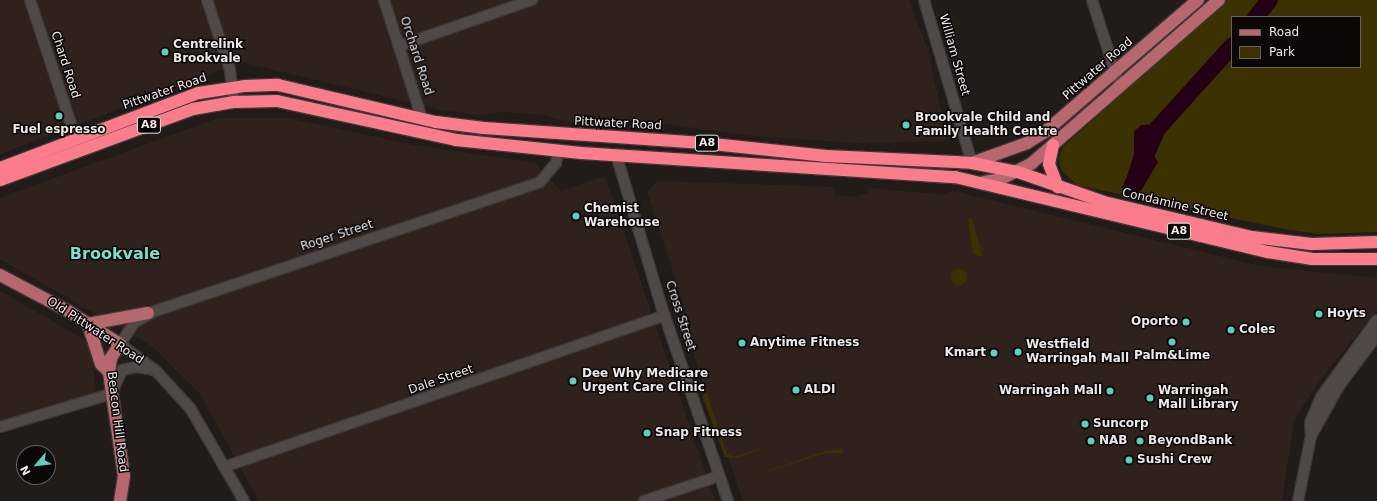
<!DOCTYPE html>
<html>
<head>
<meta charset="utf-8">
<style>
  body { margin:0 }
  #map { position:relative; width:1377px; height:501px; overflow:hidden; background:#221c19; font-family:"DejaVu Sans",sans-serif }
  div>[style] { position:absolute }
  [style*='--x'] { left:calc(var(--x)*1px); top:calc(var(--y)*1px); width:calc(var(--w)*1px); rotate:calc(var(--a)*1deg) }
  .built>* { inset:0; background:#2f221d }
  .green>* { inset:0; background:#3c3201 }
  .round { border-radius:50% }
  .water>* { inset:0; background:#230015 }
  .river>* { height:17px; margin:-8.5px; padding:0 8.5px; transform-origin:8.5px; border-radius:8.5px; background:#230015 }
  .roads { filter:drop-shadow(1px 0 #3e3837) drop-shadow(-1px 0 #3e3837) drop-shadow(0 1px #3e3837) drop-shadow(0 -1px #3e3837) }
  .minor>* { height:10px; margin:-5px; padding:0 5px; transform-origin:5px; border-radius:5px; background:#504946 }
  .major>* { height:12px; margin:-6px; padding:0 6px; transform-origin:6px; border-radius:6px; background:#b7686f }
  .highway>* { height:12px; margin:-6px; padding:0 6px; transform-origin:6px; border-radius:6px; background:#fb7d8b }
  .dots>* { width:11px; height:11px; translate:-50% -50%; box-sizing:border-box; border:2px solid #0a0706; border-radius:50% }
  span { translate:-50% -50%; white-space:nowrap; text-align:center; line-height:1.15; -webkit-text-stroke:3px #0a0706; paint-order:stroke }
  .shield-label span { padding:1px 3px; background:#0a0706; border:1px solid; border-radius:3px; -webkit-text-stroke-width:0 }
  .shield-label { font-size:11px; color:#eee9e8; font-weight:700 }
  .poi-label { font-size:12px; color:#eee9e8; font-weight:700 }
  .left { translate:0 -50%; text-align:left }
  .right { translate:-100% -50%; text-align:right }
  .street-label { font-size:12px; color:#eee9e8 }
  .district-label { font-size:16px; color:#7adfcb; font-weight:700 }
  .legend { position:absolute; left:1231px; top:16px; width:130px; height:52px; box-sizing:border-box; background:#0a0706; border:1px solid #656160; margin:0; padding:5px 7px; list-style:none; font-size:12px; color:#eee9e8 }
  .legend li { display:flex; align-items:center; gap:8px; height:20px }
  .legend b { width:20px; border:1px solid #656160 }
  .north { position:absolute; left:16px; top:445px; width:40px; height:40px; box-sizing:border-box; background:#0a0706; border:1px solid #656160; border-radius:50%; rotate:242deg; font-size:11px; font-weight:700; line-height:16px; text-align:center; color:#eee9e8 }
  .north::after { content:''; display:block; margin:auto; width:14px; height:18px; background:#5dceb9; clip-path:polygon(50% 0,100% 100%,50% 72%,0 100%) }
</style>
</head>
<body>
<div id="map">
  <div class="built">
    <div style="clip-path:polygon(0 0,909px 0,928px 51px,947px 138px,944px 141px,857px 143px,755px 136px,627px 119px,604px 118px,577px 124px,542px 115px,503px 112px,483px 115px,441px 110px,242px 62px,0 154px)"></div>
    <div style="clip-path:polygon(218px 118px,287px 118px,414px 145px,535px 163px,561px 191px,605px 176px,715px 501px,259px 501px,200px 394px,152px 346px,0 259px,0 198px)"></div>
    <div style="clip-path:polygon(658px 181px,835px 187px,835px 195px,855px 197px,867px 193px,868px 188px,948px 195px,948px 191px,958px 192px,1260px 266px,1377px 278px,1377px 310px,1324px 375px,1294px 420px,1282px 501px,743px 501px,685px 329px,691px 327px,647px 191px)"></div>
    <div style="clip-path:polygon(0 291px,90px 343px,96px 392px,0 422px)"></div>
  </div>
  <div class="green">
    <div style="clip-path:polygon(evenodd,1227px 0,1377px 0,1377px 232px,1319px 234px,1284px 229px,1077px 185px,1061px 170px,1059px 157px,1064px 146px,1227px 0,1232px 17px,1360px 17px,1360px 67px,1232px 67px,1232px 17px)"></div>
    <div style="clip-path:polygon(968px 219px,972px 219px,983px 257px,973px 254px)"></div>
    <div class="round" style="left:951px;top:269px;width:16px;height:16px"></div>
    <div style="clip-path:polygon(707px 393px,727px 454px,734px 457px,773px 445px,736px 458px,725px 457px,702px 395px)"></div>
    <div style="clip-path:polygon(842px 449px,843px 453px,826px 453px,738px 481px,826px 451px)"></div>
  </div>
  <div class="water">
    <div style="clip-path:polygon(1154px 124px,1163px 127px,1151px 151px,1158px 162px,1141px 191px,1124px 186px,1134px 154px,1134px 132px,1141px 125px)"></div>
  </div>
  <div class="river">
    <div style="--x:1255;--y:17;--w:22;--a:-51"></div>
    <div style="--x:1130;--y:189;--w:67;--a:-66.1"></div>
    <div style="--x:1157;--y:128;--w:112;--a:-47.9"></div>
  </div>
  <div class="roads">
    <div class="minor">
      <div style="--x:30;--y:0;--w:146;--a:71.7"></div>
      <div style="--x:207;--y:0;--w:74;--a:71.8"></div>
      <div style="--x:230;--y:70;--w:32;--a:83"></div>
      <div style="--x:384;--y:0;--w:125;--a:72.3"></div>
      <div style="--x:924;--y:0;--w:170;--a:73.6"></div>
      <div style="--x:1092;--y:0;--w:91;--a:72.2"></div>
      <div style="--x:399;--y:46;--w:141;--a:-19.1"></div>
      <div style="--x:616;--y:154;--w:158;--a:73.4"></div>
      <div style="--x:661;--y:305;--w:207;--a:71.1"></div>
      <div style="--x:0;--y:427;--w:116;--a:-16.6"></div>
      <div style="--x:111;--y:394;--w:26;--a:-65"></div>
      <div style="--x:122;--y:370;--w:14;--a:-12"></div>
      <div style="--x:136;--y:367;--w:18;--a:9"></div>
      <div style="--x:1311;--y:436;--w:13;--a:-94"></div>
      <div style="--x:1310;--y:423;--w:28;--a:-67"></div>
      <div style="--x:1321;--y:397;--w:95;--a:-54"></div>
      <div style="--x:224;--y:467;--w:466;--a:-19"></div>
      <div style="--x:244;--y:501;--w:108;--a:-120.1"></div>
      <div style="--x:190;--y:408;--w:50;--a:-132.6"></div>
      <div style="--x:156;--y:371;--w:45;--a:-143.1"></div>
      <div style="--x:120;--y:344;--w:25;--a:-56"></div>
      <div style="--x:134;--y:323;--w:24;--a:-30"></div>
      <div style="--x:155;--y:311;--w:406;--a:-18.5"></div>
      <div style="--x:540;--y:182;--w:25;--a:-50"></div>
      <div style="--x:556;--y:163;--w:12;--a:-81"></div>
      <div style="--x:644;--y:501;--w:79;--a:-18.4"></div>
      <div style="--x:1298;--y:501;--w:66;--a:-78.7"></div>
      <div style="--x:1311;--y:436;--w:57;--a:-60.8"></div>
      <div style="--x:1339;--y:386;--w:64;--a:-53.3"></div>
    </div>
    <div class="major">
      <div style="--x:972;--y:163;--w:59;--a:-20"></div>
      <div style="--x:1027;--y:143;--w:22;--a:-32"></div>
      <div style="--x:1046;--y:131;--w:201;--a:-40.8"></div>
      <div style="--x:984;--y:182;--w:17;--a:-10"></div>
      <div style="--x:1001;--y:179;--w:35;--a:-27"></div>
      <div style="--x:1032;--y:163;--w:248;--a:-41.1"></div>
      <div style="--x:0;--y:275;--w:77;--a:27.9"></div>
      <div style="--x:68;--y:311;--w:62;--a:32.4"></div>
      <div style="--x:120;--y:344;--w:17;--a:123"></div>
      <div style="--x:111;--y:358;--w:14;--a:98"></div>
      <div style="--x:109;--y:372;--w:105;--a:81.8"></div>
      <div style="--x:124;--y:476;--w:25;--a:99"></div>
      <div style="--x:88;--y:324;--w:61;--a:-10.4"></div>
      <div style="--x:88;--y:324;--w:42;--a:72"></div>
      <div style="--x:101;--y:364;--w:11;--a:45"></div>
    </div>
    <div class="highway">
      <div style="--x:1053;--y:145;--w:19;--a:102"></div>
      <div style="--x:1049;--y:164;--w:25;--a:69"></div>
      <div style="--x:0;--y:168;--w:213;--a:-20.7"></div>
      <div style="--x:199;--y:93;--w:47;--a:-8.7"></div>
      <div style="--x:245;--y:86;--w:33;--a:-2"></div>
      <div style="--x:278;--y:85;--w:162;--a:13.2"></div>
      <div style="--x:436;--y:122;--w:48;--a:7.1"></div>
      <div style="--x:484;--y:128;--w:220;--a:3.9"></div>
      <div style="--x:703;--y:143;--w:124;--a:6"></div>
      <div style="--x:826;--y:156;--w:146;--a:2.7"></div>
      <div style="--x:972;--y:163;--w:47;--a:11.1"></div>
      <div style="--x:1018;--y:172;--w:91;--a:19.2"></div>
      <div style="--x:1104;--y:202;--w:152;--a:13.3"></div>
      <div style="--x:1252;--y:237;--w:60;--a:6.7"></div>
      <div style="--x:1312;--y:244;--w:65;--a:-1.8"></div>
      <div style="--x:0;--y:180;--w:206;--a:-20.2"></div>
      <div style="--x:193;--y:109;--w:42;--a:-9.7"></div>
      <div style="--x:234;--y:102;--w:43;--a:-1.3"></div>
      <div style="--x:277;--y:101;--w:183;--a:12.3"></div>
      <div style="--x:456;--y:140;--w:126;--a:5.9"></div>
      <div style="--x:581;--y:153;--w:375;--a:3.7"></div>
      <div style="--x:955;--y:177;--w:322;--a:13.5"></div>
      <div style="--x:1268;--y:252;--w:45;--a:9"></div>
      <div style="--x:1312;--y:259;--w:65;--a:0"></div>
    </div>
  </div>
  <div class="dots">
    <div style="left:165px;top:52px;background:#5dceb9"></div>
    <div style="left:59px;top:116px;background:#5dceb9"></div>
    <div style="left:906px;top:125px;background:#5dceb9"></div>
    <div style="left:576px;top:216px;background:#5dceb9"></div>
    <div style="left:1319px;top:314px;background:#5dceb9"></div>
    <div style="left:1186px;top:322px;background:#5dceb9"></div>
    <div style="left:1231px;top:330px;background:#5dceb9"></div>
    <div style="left:1172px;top:342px;background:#5dceb9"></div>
    <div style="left:742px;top:343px;background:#5dceb9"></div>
    <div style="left:1018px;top:352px;background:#5dceb9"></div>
    <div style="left:994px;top:353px;background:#5dceb9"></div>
    <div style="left:573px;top:381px;background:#5dceb9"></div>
    <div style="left:796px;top:390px;background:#5dceb9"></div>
    <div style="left:1110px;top:391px;background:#5dceb9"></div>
    <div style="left:1150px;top:398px;background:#5dceb9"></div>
    <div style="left:1085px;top:424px;background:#5dceb9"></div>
    <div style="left:647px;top:433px;background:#5dceb9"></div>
    <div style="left:1091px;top:441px;background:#5dceb9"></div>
    <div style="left:1140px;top:441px;background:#5dceb9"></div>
    <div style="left:1129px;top:460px;background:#5dceb9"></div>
  </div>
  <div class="shield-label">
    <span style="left:149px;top:125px">A8</span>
    <span style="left:707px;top:143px">A8</span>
    <span style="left:1179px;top:231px">A8</span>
  </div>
  <div class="poi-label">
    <span class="left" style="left:173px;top:52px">Centrelink<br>Brookvale</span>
    <span class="left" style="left:915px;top:125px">Brookvale Child and<br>Family Health Centre</span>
    <span style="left:59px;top:130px">Fuel espresso</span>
    <span class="left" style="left:584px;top:216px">Chemist<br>Warehouse</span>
    <span class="left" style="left:1327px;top:314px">Hoyts</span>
    <span class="right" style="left:1178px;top:322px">Oporto</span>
    <span class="left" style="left:1239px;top:330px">Coles</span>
    <span class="left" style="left:750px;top:343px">Anytime Fitness</span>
    <span class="left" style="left:1026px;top:352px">Westfield<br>Warringah Mall</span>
    <span class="right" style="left:986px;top:353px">Kmart</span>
    <span style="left:1172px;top:356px">Palm&amp;Lime</span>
    <span class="left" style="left:582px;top:381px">Dee Why Medicare<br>Urgent Care Clinic</span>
    <span class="left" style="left:804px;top:390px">ALDI</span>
    <span class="right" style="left:1102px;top:391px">Warringah Mall</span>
    <span class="left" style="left:1158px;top:398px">Warringah<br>Mall Library</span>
    <span class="left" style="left:1093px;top:424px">Suncorp</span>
    <span class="left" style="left:655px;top:433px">Snap Fitness</span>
    <span class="left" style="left:1099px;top:441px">NAB</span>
    <span class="left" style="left:1148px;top:441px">BeyondBank</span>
    <span class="left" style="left:1137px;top:460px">Sushi Crew</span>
  </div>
  <div class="street-label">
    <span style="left:954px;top:55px;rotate:74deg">William Street</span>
    <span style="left:416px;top:56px;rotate:72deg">Orchard Road</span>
    <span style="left:65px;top:65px;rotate:72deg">Chard Road</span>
    <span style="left:1098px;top:69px;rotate:-41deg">Pittwater Road</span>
    <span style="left:165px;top:92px;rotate:-19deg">Pittwater Road</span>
    <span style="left:618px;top:124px;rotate:3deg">Pittwater Road</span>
    <span style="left:1175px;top:205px;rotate:13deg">Condamine Street</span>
    <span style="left:337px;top:236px;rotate:-18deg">Roger Street</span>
    <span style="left:680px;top:316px;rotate:72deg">Cross Street</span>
    <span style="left:95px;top:331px;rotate:33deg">Old Pittwater Road</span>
    <span style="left:441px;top:380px;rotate:-19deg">Dale Street</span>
    <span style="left:117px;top:422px;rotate:83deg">Beacon Hill Road</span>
  </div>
  <div class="district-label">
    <span style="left:115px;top:254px">Brookvale</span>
  </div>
  <ul class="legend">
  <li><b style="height:5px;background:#b7686f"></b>Road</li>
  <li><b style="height:11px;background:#3c3201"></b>Park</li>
  </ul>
  <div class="north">N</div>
</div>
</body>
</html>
